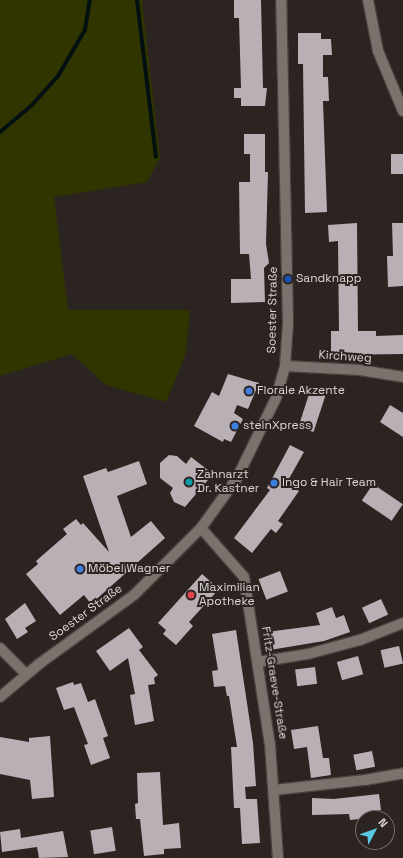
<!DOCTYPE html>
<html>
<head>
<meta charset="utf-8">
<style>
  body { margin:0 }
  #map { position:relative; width:403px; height:858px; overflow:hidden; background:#2c2421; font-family:"Space Grotesk",sans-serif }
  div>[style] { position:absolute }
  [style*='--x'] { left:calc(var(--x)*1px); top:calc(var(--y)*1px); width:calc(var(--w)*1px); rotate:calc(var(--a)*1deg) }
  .green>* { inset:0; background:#303500 }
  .stream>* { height:4px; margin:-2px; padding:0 2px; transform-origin:2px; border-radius:2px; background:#021010 }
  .building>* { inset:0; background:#b9b0b6; transform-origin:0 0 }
  .roads { filter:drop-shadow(1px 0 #48423f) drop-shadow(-1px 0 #48423f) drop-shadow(0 1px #48423f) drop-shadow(0 -1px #48423f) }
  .minor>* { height:10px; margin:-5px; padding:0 5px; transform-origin:5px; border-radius:5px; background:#7b726d }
  .dots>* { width:11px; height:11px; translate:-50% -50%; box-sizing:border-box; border:2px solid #2c2421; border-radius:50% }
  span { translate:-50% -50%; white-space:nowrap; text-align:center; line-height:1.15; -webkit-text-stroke:4px #2c2421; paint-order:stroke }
  .poi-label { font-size:12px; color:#dcd7d5 }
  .left { translate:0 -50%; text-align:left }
  .street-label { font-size:12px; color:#dcd7d5 }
  .north { position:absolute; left:355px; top:810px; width:40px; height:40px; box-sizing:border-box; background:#2c2421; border:1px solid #726c69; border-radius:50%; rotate:49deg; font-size:11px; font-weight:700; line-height:16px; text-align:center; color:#dcd7d5 }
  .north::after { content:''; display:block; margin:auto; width:14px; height:18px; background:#5bc8e6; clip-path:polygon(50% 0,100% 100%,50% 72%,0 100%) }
</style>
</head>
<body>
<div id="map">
  <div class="green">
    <div style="clip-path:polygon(0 0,142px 0,160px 158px,147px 182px,54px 197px,68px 310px,190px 310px,185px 356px,166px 402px,106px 385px,72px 354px,0 376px)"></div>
  </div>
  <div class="stream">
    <div style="--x:137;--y:0;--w:158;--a:83.1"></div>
    <div style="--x:0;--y:132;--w:40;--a:-40"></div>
    <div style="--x:31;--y:106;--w:40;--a:-48"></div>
    <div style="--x:58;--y:76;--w:53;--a:-59.6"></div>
    <div style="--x:85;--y:30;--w:30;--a:-81"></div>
  </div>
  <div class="building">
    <div style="clip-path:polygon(234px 0,261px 0,263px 88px,267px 88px,265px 106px,241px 106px,241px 98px,234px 98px,234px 88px,241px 88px,239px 18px,234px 18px)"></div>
    <div style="clip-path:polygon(298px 33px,321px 33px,321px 39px,331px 39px,332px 55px,323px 55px,323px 77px,328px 77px,329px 101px,323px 101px,327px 212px,305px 213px,303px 64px,298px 64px)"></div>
    <div style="clip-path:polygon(244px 134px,265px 134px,265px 172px,268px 172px,266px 244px,269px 263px,264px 268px,265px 302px,231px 303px,231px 279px,251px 279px,249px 254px,240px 254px,239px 182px,250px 182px,250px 154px,244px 154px)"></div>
    <div style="left:391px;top:154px;width:12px;height:20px"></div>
    <div style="clip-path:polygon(357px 223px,358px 331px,376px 331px,376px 336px,403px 335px,403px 354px,331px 355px,331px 331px,339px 331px,338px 241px,329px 242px,328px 225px)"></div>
    <div style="clip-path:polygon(392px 223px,403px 223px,403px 286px,388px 287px,387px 256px,393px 256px)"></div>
    <div style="clip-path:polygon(228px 374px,259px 383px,248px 409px,237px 405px,234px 413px,243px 419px,231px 442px,224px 439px,223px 442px,194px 426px,212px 392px,219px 396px)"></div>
    <div style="left:311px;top:388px;width:16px;height:41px;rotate:18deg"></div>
    <div style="clip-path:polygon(390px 405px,403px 413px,403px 437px,380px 422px)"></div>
    <div style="clip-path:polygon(290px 445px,304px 452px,286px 484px,299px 491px,278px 521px,283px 524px,276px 533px,271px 529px,252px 553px,234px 538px,270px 490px,267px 488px)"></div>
    <div style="clip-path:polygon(169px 455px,177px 456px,186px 464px,191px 457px,213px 474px,185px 507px,174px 502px,170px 493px,173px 488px,160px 478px,160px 463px)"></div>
    <div style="clip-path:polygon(139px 461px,147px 484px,117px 496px,131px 537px,151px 521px,165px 538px,91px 604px,84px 595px,60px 615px,26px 574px,38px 564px,36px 561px,67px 534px,63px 529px,76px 519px,81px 525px,83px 523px,109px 552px,83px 476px,106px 468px,108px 472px)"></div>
    <div style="left:373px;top:484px;width:36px;height:20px;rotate:34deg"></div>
    <div style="left:280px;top:571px;width:22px;height:23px;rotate:69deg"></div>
    <div style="clip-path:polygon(202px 574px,219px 589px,189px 622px,193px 626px,176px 645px,163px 634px,166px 630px,158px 623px)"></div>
    <div style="left:381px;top:599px;width:17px;height:21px;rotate:65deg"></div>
    <div style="clip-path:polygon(25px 603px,36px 621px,25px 628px,28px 632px,17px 639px,5px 619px)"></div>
    <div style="clip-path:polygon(332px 607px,336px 618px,344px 615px,350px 632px,324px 641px,270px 650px,267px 632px,320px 625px,316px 613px)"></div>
    <div style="clip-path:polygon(129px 628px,143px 647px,139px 650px,158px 675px,154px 678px,155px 684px,148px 685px,154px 721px,135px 725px,130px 695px,135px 694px,128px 658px,110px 671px,96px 651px)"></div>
    <div style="clip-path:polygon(236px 630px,253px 743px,256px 786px,245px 787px,246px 799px,257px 799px,260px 843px,242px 844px,240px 808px,234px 808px,231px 747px,237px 747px,229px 696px,227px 696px,225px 686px,214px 687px,212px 671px,218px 670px,212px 634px)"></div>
    <div style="left:399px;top:646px;width:18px;height:19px;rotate:77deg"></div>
    <div style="left:358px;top:656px;width:19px;height:22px;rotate:74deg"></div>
    <div style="left:315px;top:667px;width:17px;height:20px;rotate:83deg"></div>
    <div style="clip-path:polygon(73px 682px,74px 685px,81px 683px,88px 702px,95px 699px,108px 736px,103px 738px,110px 758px,91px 765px,84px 745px,88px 744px,74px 707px,64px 710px,56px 688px)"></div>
    <div style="clip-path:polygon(318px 726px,323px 758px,329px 758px,331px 775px,311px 778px,307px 747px,294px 749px,291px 730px)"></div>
    <div style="clip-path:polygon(50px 736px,54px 797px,32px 799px,30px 780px,0 774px,0 737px,29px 742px,29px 738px)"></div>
    <div style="left:372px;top:751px;width:16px;height:19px;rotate:79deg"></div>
    <div style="clip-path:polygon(160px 772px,163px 825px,179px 823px,181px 848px,164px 849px,164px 854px,144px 856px,140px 819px,136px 819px,135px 804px,138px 803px,137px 773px)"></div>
    <div style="clip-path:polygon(379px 794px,381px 810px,368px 812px,369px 818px,350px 820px,349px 814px,312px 815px,312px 798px,334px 799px)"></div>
    <div style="left:112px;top:827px;width:24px;height:22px;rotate:81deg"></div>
    <div style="clip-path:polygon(20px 829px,21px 838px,63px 831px,68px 857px,39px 858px,37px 847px,2px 852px,0 832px)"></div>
  </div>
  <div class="roads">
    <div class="minor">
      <div style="--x:368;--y:0;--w:52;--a:78.9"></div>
      <div style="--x:378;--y:51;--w:65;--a:67.4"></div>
      <div style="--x:285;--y:366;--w:75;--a:3.1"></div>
      <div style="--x:360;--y:370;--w:44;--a:9.2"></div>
      <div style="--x:201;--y:528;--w:65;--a:48.7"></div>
      <div style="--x:244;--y:577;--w:169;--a:81.2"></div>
      <div style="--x:270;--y:744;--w:114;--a:86"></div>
      <div style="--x:0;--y:648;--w:37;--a:45"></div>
      <div style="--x:258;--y:662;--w:51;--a:-9.1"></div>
      <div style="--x:308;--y:654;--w:54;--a:-15.1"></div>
      <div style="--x:360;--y:640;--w:46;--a:-21.6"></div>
      <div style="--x:0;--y:697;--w:51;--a:-40.2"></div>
      <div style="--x:39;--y:664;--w:117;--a:-36"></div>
      <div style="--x:134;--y:595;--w:95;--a:-45"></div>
      <div style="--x:201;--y:528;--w:62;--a:-54.2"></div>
      <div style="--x:237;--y:478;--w:89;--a:-64"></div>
      <div style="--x:276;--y:398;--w:33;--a:-74"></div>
      <div style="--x:285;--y:366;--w:43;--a:-86"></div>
      <div style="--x:288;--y:323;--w:323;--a:-91.2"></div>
      <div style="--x:274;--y:790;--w:92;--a:-6.3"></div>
      <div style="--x:365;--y:780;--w:39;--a:-10"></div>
    </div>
  </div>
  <div class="dots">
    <div style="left:288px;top:279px;background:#1a4fb4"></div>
    <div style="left:249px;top:391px;background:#3f7fe0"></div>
    <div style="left:235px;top:426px;background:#3f7fe0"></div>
    <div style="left:189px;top:482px;background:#0f9aa8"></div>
    <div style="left:274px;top:483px;background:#3f7fe0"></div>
    <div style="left:80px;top:569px;background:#3f7fe0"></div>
    <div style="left:191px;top:595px;background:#e0444e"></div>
  </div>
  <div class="poi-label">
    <span class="left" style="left:296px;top:279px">Sandknapp</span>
    <span class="left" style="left:257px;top:391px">Florale Akzente</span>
    <span class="left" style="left:243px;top:426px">steinXpress</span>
    <span class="left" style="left:197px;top:482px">Zahnarzt<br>Dr. Kastner</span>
    <span class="left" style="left:282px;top:483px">Ingo &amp; Hair Team</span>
    <span class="left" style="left:88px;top:569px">Möbel Wagner</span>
    <span class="left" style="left:199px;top:595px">Maximilian<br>Apotheke</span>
  </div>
  <div class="street-label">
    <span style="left:273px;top:310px;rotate:-89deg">Soester Straße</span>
    <span style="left:345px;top:357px;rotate:4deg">Kirchweg</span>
    <span style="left:86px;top:613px;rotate:-36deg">Soester Straße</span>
    <span style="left:274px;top:683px;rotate:81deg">Fritz-Graeve-Straße</span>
  </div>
  <div class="north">N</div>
</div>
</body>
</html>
